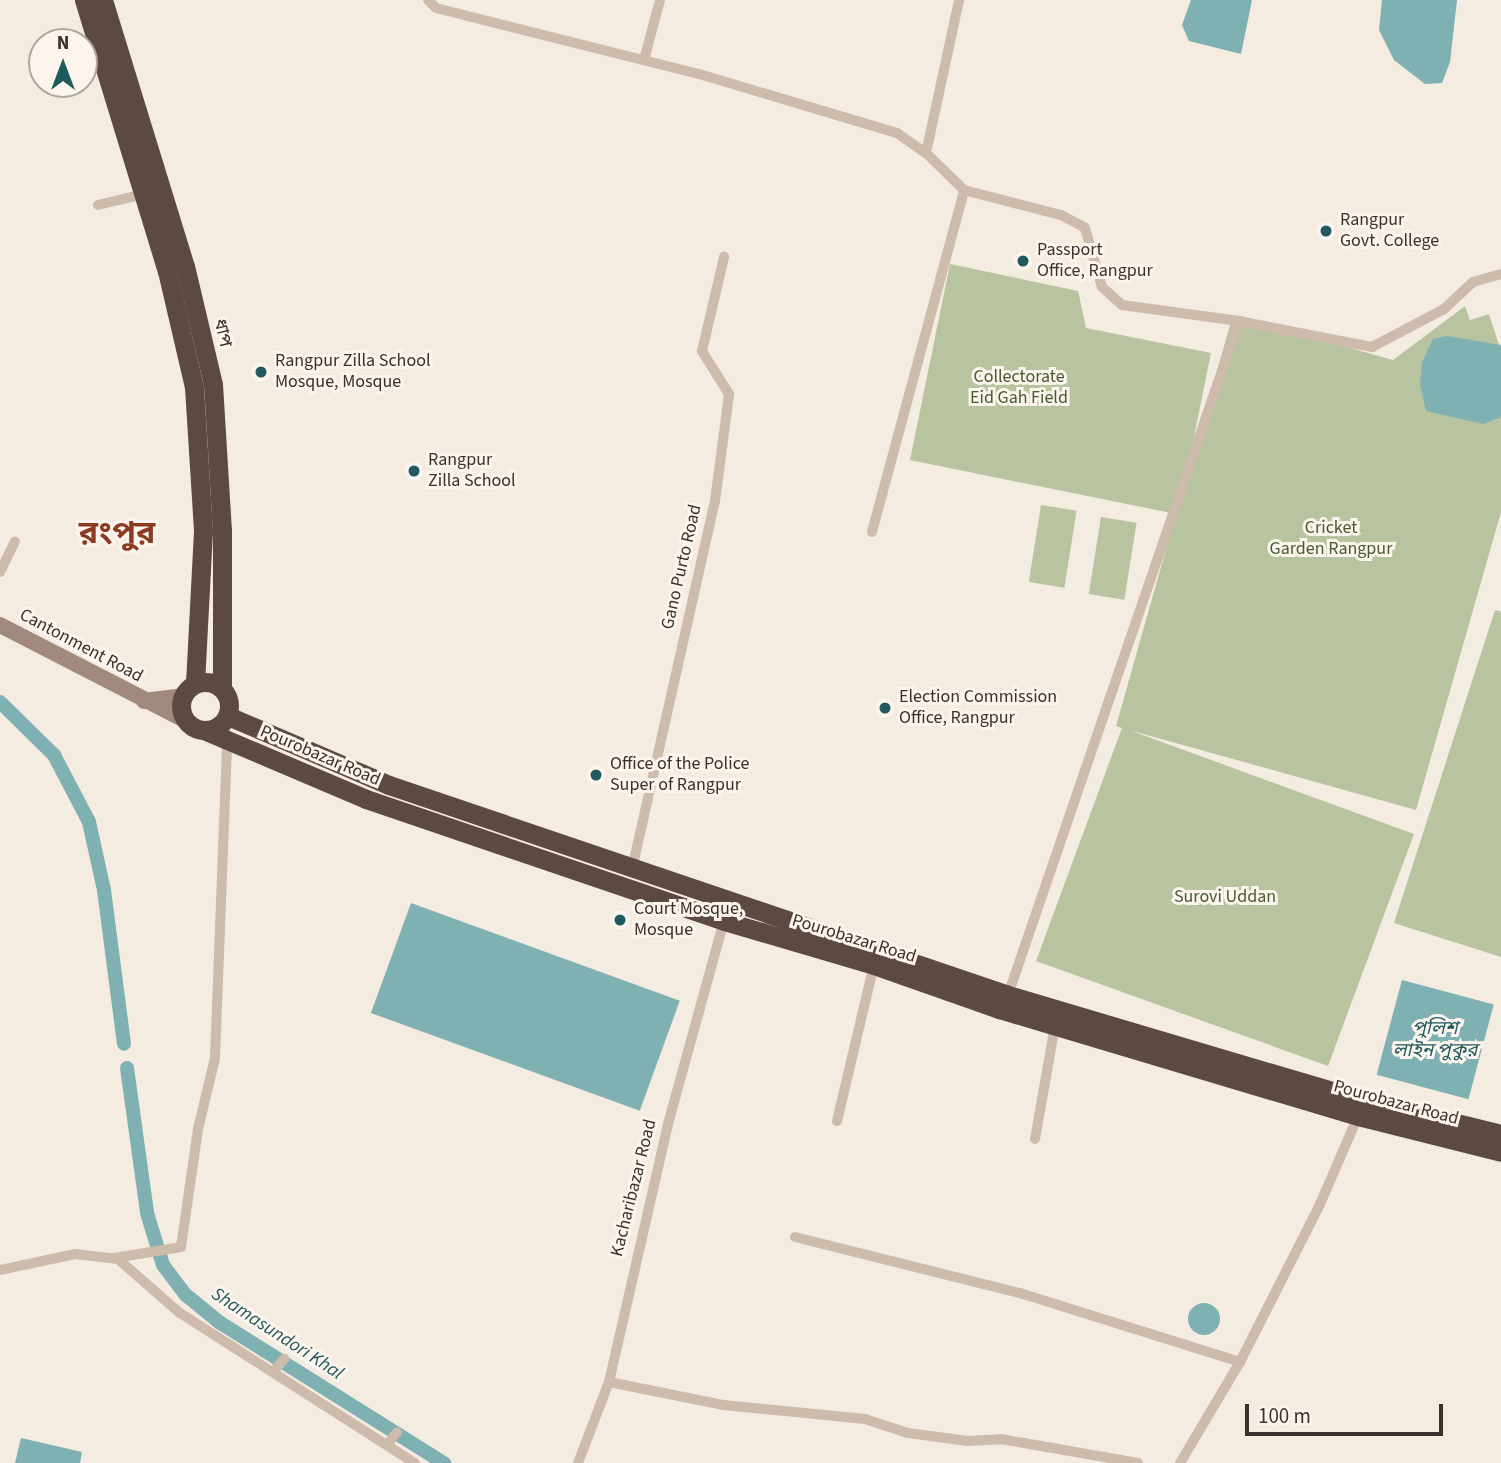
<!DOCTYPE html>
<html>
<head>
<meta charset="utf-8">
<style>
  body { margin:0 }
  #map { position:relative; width:1501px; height:1463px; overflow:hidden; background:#f4ebe1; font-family:"Source Sans 3","Noto Sans Bengali",sans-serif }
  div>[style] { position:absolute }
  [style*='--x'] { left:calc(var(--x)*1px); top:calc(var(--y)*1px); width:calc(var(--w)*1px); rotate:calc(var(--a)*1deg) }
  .green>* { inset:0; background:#b8c4a0; transform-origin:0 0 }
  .water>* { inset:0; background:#7fb0b2; transform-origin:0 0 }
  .round { border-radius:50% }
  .canal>* { height:14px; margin:-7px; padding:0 7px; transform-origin:7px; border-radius:7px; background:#7fb0b2 }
  .street>* { height:10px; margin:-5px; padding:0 5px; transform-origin:5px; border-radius:5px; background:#cdbbac }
  .secondary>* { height:16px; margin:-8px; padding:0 8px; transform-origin:8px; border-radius:8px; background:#a18a7d }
  .highway>* { height:19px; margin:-9.5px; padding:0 9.5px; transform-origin:9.5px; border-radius:9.5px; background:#5c4a42 }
  .highway>.ring { margin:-9.5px; padding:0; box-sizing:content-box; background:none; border:19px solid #5c4a42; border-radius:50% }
  .dots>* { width:19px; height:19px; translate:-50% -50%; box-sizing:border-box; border:4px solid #fbf5ee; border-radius:50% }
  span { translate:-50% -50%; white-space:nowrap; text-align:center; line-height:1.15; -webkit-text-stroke:6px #fbf5ee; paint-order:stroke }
  .poi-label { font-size:18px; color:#3b302b }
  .left { translate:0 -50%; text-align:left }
  .street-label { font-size:18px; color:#3b302b }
  .park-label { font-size:18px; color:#4a5a2e }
  .water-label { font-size:19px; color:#1f5a5e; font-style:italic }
  .town-label { font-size:32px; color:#8c3b22; font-weight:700 }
  .north { position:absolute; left:28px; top:28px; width:70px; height:70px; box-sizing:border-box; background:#fbf5ee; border:2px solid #aea6a0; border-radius:50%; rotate:0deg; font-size:19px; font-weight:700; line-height:28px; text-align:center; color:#3b302b }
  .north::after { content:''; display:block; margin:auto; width:24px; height:32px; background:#1f5a5e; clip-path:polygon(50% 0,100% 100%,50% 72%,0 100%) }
  .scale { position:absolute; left:1245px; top:1404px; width:198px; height:32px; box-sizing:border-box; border:4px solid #3b302b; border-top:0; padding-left:9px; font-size:21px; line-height:24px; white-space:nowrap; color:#3b302b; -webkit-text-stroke:5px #fbf5ee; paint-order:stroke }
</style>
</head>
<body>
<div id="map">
  <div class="green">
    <div style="clip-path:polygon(950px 264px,1078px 291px,1086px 328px,1211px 353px,1184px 486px,1233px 315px,1393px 360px,1465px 306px,1470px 320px,1489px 314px,1501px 351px,1501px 512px,1416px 810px,1129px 730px,1414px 834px,1328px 1066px,1036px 961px,1122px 728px,1116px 726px,1176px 514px,910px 460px)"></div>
    <div style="left:1041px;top:505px;width:36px;height:78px;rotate:9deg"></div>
    <div style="left:1101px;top:517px;width:36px;height:78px;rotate:9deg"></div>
    <div style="clip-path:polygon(1495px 610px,1501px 612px,1501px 957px,1394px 923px)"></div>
  </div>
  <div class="water">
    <div style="clip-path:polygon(1191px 0,1252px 0,1241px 54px,1189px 41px,1182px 25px)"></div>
    <div style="clip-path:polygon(1382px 0,1457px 0,1450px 62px,1442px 83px,1425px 84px,1394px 60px,1379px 30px)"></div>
    <div style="clip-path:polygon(1447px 336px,1501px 345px,1501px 417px,1483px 424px,1426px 411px,1420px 385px,1422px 362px,1433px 339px)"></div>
    <div style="left:411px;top:903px;width:286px;height:117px;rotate:20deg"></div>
    <div style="left:1402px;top:980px;width:95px;height:98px;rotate:15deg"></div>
    <div class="round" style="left:1188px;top:1303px;width:32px;height:32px"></div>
    <div style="clip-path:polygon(21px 1438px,82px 1452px,80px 1463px,15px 1463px)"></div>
  </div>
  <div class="canal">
    <div style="--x:0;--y:702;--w:76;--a:44.5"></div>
    <div style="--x:54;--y:755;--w:76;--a:62.4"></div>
    <div style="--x:89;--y:822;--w:70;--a:77.6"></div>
    <div style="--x:104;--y:890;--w:155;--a:82.6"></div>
    <div style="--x:127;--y:1068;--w:146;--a:82.1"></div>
    <div style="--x:147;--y:1213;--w:54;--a:72.9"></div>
    <div style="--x:163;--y:1265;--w:38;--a:53"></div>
    <div style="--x:186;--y:1295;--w:43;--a:39.3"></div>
    <div style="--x:219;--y:1322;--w:266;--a:32.1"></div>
  </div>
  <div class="street">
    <div style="--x:428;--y:0;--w:11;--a:45"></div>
    <div style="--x:436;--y:8;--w:271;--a:14.1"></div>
    <div style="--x:699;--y:74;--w:207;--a:16.6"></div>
    <div style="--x:897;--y:133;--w:35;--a:35"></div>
    <div style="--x:926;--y:153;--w:53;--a:44.2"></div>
    <div style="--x:964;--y:190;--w:100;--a:14.5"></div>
    <div style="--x:1061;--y:215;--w:27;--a:28"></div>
    <div style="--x:1085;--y:228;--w:61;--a:73.9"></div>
    <div style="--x:1102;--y:287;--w:27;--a:42"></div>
    <div style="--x:1122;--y:305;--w:118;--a:7.8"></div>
    <div style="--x:1239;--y:321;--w:136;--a:11.1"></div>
    <div style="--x:1372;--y:347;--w:81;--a:-27.8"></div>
    <div style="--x:1444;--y:309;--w:40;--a:-43"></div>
    <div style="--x:1473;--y:282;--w:29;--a:-16"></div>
    <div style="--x:644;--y:60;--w:62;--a:-75.1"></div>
    <div style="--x:926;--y:153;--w:157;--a:-77.8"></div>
    <div style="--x:98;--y:205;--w:51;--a:-13.5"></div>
    <div style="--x:872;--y:532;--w:354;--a:-74.9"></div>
    <div style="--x:0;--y:572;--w:34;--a:-64"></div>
    <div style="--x:632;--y:869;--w:377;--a:-77.3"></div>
    <div style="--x:715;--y:501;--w:108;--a:-82.5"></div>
    <div style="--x:729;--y:394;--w:51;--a:-122.1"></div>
    <div style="--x:702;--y:351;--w:97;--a:-76.8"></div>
    <div style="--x:1008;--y:995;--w:712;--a:-71.08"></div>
    <div style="--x:837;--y:1121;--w:160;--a:-76.7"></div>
    <div style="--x:1035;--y:1139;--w:116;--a:-80"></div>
    <div style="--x:795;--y:1237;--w:232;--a:14"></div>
    <div style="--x:1020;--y:1293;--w:231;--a:17.4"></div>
    <div style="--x:114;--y:1258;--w:68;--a:-9.3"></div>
    <div style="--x:181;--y:1247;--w:119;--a:-81.8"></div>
    <div style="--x:198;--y:1129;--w:73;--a:-76.5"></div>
    <div style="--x:215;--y:1058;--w:318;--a:-87.8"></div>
    <div style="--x:0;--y:1270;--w:77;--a:-12"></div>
    <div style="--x:75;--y:1254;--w:43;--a:6.6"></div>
    <div style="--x:118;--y:1259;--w:82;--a:41.1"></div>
    <div style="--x:180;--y:1313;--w:279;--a:32.6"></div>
    <div style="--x:274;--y:1371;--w:16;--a:-50"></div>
    <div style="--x:609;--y:1382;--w:116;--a:11.4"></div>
    <div style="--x:723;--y:1405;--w:143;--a:5.6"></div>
    <div style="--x:865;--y:1419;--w:45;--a:18"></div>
    <div style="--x:908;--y:1433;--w:60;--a:7.7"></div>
    <div style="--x:967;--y:1441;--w:34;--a:-3"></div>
    <div style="--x:1001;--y:1439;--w:139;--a:9.9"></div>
    <div style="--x:387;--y:1445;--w:16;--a:-52"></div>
    <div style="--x:578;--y:1463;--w:87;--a:-69.1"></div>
    <div style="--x:609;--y:1382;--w:265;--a:-77.1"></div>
    <div style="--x:668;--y:1124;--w:211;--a:-74.6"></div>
    <div style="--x:1180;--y:1463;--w:117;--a:-59.3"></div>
    <div style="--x:1240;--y:1362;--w:177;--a:-63.1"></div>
    <div style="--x:1320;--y:1204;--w:96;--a:-66.6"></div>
  </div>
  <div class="secondary">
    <div style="--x:0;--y:625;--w:208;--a:27.2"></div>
    <div style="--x:144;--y:701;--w:39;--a:-7"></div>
  </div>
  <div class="highway">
    <div style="--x:84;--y:0;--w:283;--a:73"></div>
    <div style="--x:167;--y:271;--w:119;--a:76.9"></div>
    <div style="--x:194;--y:387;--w:144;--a:86.4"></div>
    <div style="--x:203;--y:531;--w:153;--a:93"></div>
    <div style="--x:103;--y:0;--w:278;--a:72.9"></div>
    <div style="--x:185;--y:266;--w:121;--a:76.7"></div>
    <div style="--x:213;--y:384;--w:146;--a:86.5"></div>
    <div style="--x:222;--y:530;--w:157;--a:90"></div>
    <div class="ring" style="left:181px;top:682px;width:29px;height:29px"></div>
    <div style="--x:228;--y:716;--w:175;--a:23.2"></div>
    <div style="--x:389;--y:785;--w:654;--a:18.74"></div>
    <div style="--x:1008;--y:995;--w:374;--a:16.5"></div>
    <div style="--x:1367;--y:1101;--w:138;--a:13.8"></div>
    <div style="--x:206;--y:731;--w:174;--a:23"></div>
    <div style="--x:366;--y:799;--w:378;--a:18.8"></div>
    <div style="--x:724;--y:921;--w:156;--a:16.3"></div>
    <div style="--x:874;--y:965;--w:133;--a:19.4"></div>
    <div style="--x:999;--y:1009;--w:375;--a:16.6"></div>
    <div style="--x:1358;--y:1116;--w:147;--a:14.1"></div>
  </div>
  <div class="dots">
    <div style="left:1326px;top:231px;background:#1f5a5e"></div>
    <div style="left:1023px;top:261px;background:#1f5a5e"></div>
    <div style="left:261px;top:372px;background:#1f5a5e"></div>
    <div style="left:414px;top:471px;background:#1f5a5e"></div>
    <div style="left:885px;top:708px;background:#1f5a5e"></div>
    <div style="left:596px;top:775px;background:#1f5a5e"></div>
    <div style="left:620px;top:920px;background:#1f5a5e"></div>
  </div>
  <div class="poi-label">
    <span class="left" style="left:1340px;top:231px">Rangpur<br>Govt. College</span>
    <span class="left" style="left:1037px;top:261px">Passport<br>Office, Rangpur</span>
    <span class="left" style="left:275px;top:372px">Rangpur Zilla School<br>Mosque, Mosque</span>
    <span class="left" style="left:428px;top:471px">Rangpur<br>Zilla School</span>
    <span class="left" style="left:899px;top:708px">Election Commission<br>Office, Rangpur</span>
    <span class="left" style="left:610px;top:775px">Office of the Police<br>Super of Rangpur</span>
    <span class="left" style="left:634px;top:920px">Court Mosque,<br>Mosque</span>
  </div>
  <div class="street-label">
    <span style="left:222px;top:333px;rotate:77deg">ধাপ</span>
    <span style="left:682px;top:567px;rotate:-77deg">Gano Purto Road</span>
    <span style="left:81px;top:646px;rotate:28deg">Cantonment Road</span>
    <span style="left:320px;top:756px;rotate:23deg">Pourobazar Road</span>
    <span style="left:854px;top:939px;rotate:17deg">Pourobazar Road</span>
    <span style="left:1396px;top:1103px;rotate:15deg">Pourobazar Road</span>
    <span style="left:634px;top:1188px;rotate:-76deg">Kacharibazar Road</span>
  </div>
  <div class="park-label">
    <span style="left:1019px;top:388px">Collectorate<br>Eid Gah Field</span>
    <span style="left:1331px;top:539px">Cricket<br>Garden Rangpur</span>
    <span style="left:1225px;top:897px">Surovi Uddan</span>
  </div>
  <div class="water-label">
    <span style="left:1435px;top:1040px">পুলিশ<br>লাইন পুকুর</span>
    <span style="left:277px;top:1334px;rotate:33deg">Shamasundori Khal</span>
  </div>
  <div class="town-label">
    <span style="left:117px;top:533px">রংপুর</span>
  </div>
  <div class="north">N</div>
  <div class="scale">100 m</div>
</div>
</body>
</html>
